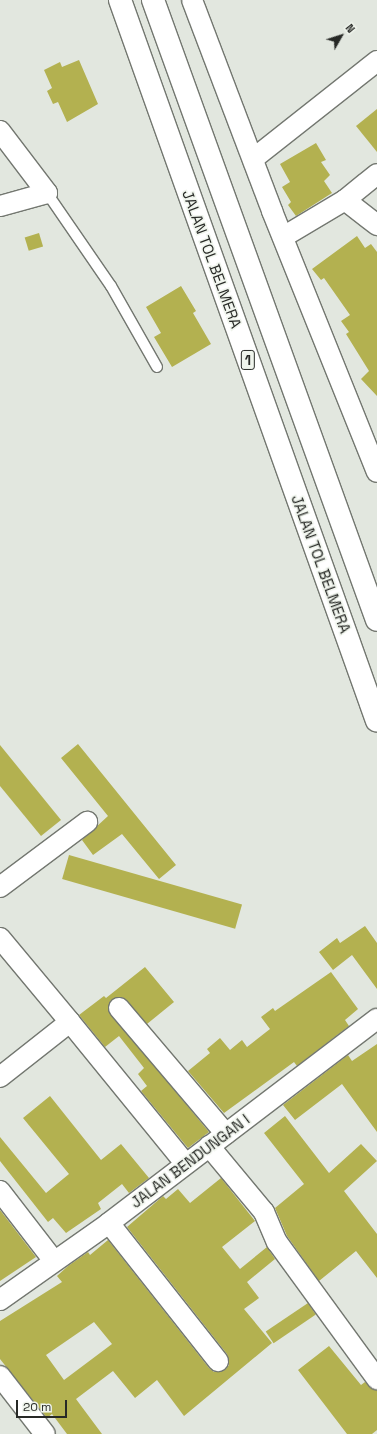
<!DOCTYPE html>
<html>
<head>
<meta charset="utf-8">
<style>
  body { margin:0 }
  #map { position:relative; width:377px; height:1434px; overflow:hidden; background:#e2e7df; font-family:"Space Grotesk",sans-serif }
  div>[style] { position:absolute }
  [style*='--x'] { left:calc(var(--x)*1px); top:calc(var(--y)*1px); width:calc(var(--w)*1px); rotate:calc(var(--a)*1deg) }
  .building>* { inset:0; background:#b3b150; transform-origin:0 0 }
  .roads { filter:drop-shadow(1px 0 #737770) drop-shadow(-1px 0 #737770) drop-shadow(0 1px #737770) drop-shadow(0 -1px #737770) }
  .service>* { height:10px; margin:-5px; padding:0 5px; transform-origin:5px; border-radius:5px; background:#fff }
  .minor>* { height:20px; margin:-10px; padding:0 10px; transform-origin:10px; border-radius:10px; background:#fff }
  .motorway>* { height:22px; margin:-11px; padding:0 11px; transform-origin:11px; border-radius:11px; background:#fff }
  span { translate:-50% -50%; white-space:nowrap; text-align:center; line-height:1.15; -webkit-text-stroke:3px #eff4ec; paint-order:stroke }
  .shield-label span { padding:1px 3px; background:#eff4ec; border:1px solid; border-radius:3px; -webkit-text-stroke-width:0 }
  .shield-label { font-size:14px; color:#272926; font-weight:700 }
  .street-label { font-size:15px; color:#272926 }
  .north { position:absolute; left:321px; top:16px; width:40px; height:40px; -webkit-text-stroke:3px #eff4ec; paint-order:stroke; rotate:51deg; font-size:11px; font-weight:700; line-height:16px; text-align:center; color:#272926 }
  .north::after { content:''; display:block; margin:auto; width:14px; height:18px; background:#272926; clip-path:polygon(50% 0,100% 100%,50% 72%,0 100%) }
  .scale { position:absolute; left:16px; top:1400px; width:51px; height:18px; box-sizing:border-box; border:2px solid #272926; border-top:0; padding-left:5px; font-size:12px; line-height:14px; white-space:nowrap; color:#272926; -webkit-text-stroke:3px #eff4ec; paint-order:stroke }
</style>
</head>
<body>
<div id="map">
  <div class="building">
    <div style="clip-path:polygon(79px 60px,98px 104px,67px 122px,58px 102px,53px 104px,47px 91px,52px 88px,44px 70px,60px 62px,62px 67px)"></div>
    <div style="clip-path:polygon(377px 109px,377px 152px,356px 126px)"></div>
    <div style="clip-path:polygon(316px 143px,326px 160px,321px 162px,330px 175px,324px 181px,332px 193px,296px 216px,288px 205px,291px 202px,282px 187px,290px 182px,280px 164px)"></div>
    <div style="left:39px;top:233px;width:14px;height:15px;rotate:73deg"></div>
    <div style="clip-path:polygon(357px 236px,365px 248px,371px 244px,377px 252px,377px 396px,361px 379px,369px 371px,346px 334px,349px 332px,341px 321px,350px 315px,324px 278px,321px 280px,312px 269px)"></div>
    <div style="clip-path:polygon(181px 286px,196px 311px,193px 313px,211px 344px,172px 367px,154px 337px,161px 333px,146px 307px)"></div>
    <div style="clip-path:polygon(78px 744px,176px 865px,159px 879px,122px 834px,93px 855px,82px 840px,108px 816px,61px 758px)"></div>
    <div style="clip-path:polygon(0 745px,61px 820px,41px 836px,0 786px)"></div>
    <div style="left:69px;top:855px;width:180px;height:25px;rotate:16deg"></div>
    <div style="clip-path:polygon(365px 926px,377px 943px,377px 989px,352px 955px,333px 970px,319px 952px,337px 938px,340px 943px)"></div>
    <div style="clip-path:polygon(145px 967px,174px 1002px,147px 1024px,122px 997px,111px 1000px,108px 1010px,209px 1132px,188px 1148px,141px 1091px,147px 1086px,138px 1074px,144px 1068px,119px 1036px,105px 1047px,79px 1015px,104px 996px,106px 998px)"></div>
    <div style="clip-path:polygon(331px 972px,358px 1009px,345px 1020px,349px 1026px,297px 1066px,294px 1062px,224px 1113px,188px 1071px,210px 1053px,207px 1049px,220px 1038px,230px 1050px,242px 1040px,247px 1047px,270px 1029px,261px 1017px,273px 1008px,275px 1011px)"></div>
    <div style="clip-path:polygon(377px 1044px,377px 1132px,342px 1084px,295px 1120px,283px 1105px,348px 1055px,352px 1061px)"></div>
    <div style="clip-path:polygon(50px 1096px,101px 1160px,121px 1144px,149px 1178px,129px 1193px,122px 1184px,98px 1203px,101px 1209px,66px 1233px,53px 1218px,48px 1222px,0 1161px,0 1137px,46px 1193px,69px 1174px,23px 1118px)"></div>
    <div style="clip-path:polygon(285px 1116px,329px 1173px,361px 1144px,377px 1161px,344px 1191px,377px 1234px,377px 1278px,356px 1251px,319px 1281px,287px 1236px,275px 1208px,304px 1184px,264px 1133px)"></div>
    <div style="clip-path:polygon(evenodd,221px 1178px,255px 1221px,222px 1247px,240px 1269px,267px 1247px,275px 1259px,247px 1282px,259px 1298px,244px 1309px,272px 1343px,184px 1416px,157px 1380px,135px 1398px,113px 1371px,76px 1399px,102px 1434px,67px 1434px,52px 1414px,47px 1418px,0 1359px,0 1321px,62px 1282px,57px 1276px,68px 1266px,88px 1252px,90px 1255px,108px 1240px,209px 1368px,214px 1372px,225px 1370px,229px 1365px,227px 1354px,127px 1227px,163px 1196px,166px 1199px,178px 1189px,190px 1203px,221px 1178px,94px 1322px,112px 1344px,64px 1380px,46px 1355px,94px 1322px)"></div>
    <div style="clip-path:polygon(0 1210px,36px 1257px,0 1281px)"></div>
    <div style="left:308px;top:1303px;width:14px;height:51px;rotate:56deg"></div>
    <div style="clip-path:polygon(329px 1346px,361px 1385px,365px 1382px,377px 1390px,377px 1430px,372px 1434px,347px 1434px,298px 1370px)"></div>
  </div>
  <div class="roads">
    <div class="service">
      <div style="--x:47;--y:193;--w:113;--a:55.5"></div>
      <div style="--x:111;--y:286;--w:93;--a:60.4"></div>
    </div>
    <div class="minor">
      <div style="--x:192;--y:0;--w:226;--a:69.2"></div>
      <div style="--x:272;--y:211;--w:281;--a:68.1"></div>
      <div style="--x:0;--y:131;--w:78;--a:52.8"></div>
      <div style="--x:47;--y:193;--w:49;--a:164.5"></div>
      <div style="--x:253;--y:159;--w:158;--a:-38.3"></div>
      <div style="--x:345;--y:200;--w:41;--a:38"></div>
      <div style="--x:283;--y:237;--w:72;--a:-30.8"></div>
      <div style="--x:345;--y:200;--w:41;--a:-39.1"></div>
      <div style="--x:0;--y:887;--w:109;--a:-36.8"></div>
      <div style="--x:0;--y:938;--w:109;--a:50.2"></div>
      <div style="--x:119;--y:1008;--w:165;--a:49.7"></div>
      <div style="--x:0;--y:1077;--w:89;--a:-38.2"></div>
      <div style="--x:70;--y:1022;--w:183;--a:50.8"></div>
      <div style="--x:209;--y:1146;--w:86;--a:50.2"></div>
      <div style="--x:264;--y:1212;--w:33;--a:67"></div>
      <div style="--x:277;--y:1242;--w:170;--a:53.9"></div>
      <div style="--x:0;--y:1191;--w:88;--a:52.4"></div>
      <div style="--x:109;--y:1223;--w:176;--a:51.7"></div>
      <div style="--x:0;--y:1300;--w:133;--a:-35.2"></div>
      <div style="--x:109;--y:1223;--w:337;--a:-37.3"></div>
      <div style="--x:0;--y:1376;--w:73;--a:52.2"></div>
    </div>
    <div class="motorway">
      <div style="--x:120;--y:0;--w:765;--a:70.38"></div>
      <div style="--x:153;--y:0;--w:659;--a:70.14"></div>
    </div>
  </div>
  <div class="shield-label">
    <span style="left:248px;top:360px">1</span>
  </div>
  <div class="street-label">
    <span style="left:212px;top:259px;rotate:70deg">JALAN TOL BELMERA</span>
    <span style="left:321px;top:564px;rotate:70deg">JALAN TOL BELMERA</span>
    <span style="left:190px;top:1161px;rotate:-37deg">JALAN BENDUNGAN I</span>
  </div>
  <div class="north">N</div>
  <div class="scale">20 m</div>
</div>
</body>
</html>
